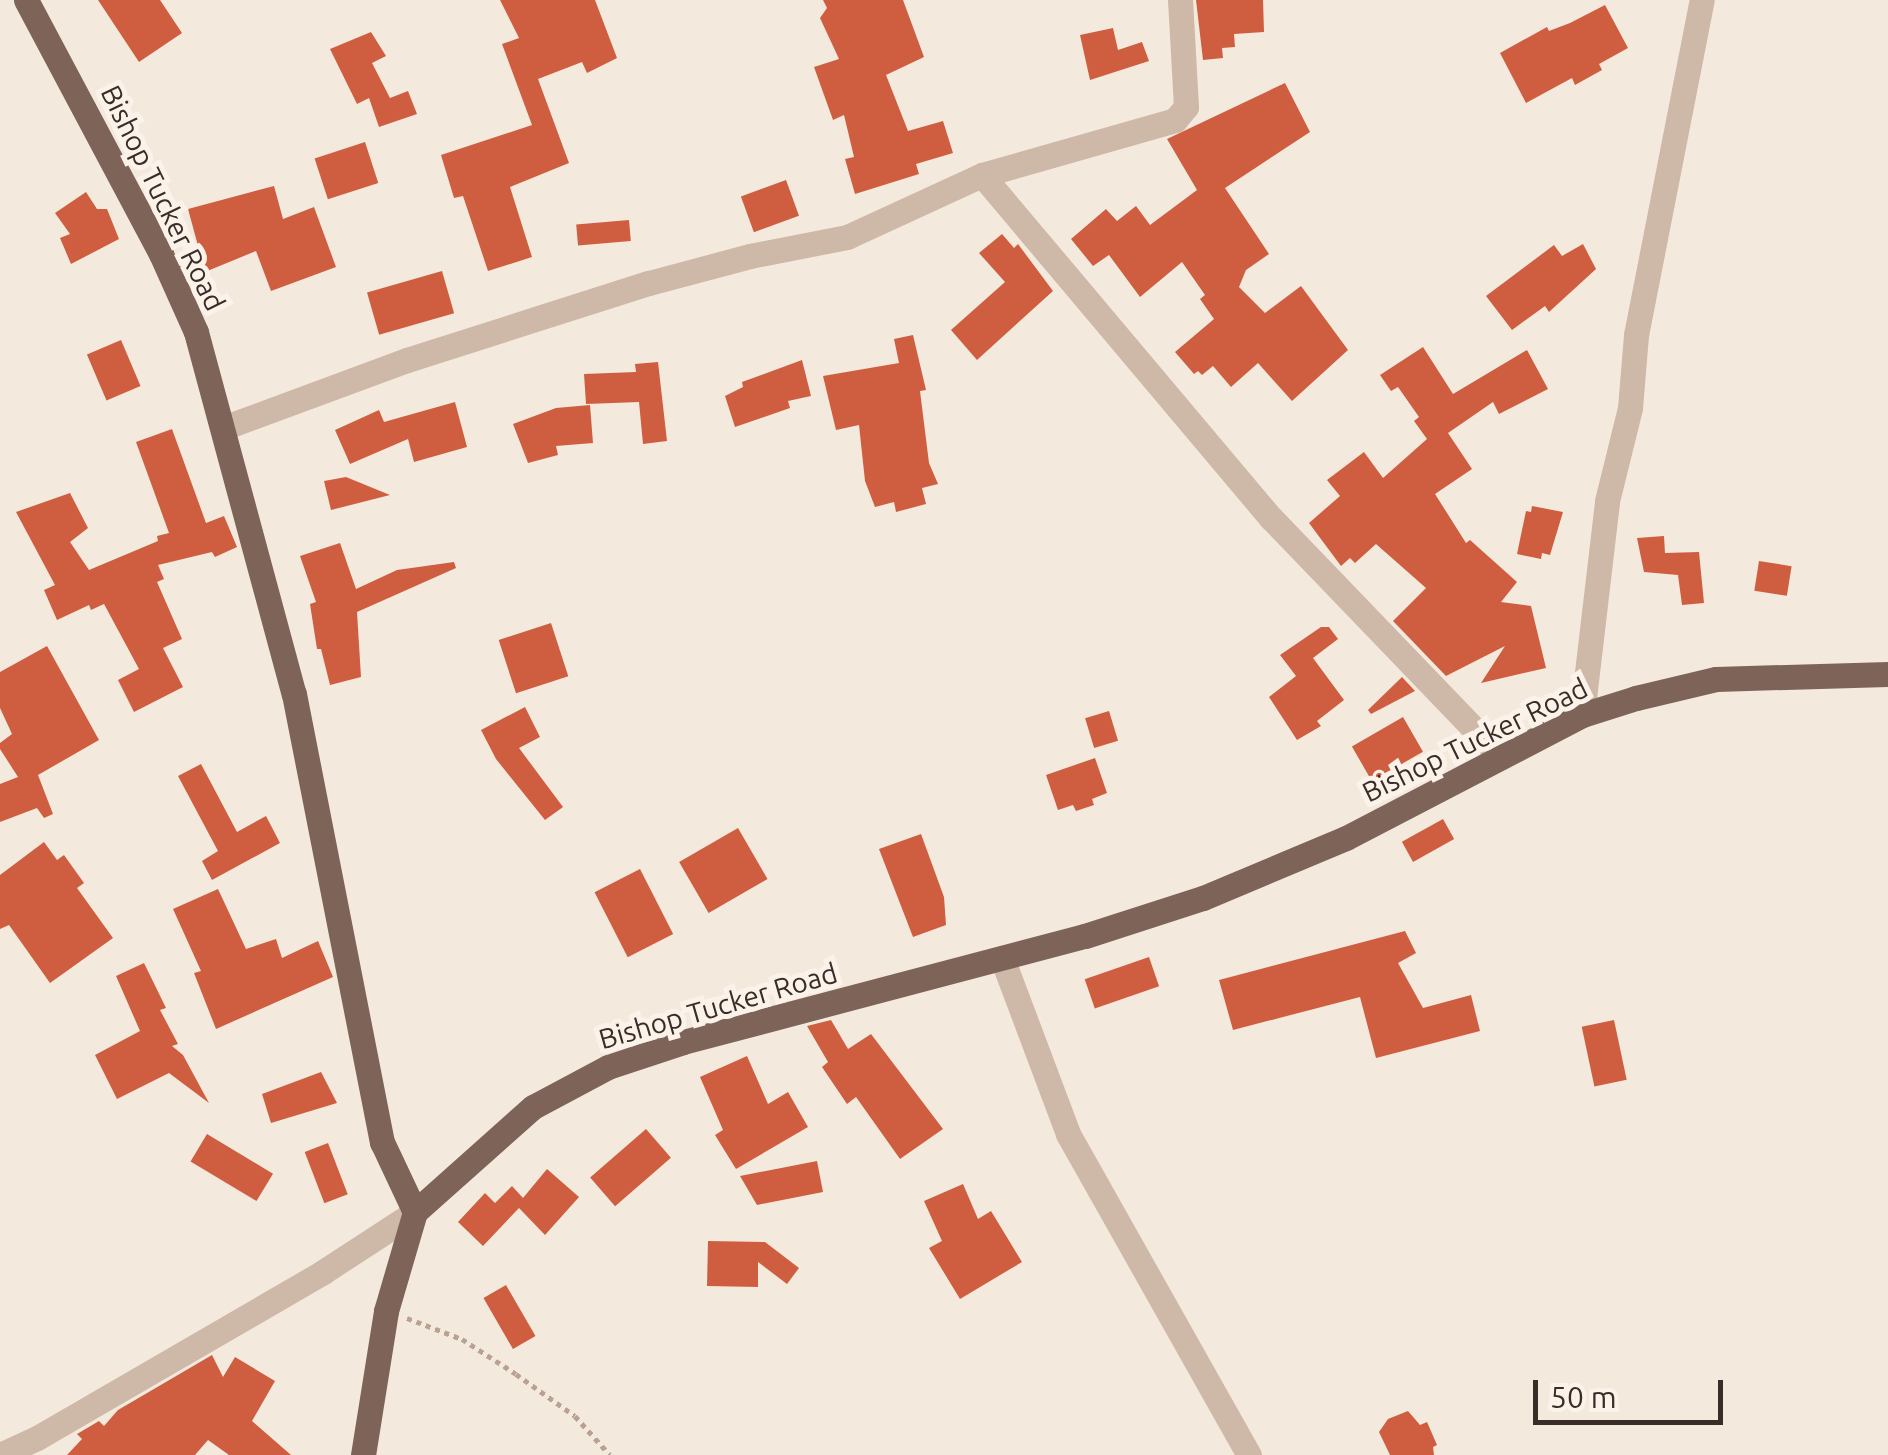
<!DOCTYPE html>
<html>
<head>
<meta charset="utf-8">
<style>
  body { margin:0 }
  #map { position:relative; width:1888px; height:1455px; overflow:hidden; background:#f4e9dd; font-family:Ubuntu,sans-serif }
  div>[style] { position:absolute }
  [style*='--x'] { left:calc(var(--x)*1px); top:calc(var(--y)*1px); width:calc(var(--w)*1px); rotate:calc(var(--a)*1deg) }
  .building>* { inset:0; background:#cf5e40; transform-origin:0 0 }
  .path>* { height:5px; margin-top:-2.5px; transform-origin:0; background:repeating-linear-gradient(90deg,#baa292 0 5px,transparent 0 10px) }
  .minor>* { height:25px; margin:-12.5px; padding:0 12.5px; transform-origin:12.5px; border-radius:12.5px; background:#ceb8a8 }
  .major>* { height:25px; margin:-12.5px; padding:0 12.5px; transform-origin:12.5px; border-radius:12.5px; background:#7d6358 }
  span { translate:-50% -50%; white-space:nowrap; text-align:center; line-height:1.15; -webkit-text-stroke:10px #fbf3ea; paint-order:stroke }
  .street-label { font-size:28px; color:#3a2d28 }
  .scale { position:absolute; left:1533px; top:1380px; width:190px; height:45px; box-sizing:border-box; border:5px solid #3a2d28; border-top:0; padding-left:12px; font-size:30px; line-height:35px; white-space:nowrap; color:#3a2d28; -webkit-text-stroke:8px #fbf3ea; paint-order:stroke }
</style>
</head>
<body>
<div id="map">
  <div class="building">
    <div style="clip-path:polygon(98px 0,160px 0,182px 33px,139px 62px)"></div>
    <div style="clip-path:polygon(500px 0,595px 0,617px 58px,587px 73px,582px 62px,538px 79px,569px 163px,510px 187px,532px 257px,488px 271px,463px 196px,454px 198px,441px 155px,532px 125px,502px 44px,519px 38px)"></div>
    <div style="clip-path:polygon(823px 0,903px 0,924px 57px,886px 75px,908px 131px,943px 121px,953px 153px,916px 164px,919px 174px,855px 194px,845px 159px,854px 157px,844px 115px,833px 120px,814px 67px,839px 59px,820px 18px,827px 8px)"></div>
    <div style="clip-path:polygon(1196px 0,1263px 0,1264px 32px,1234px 34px,1235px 47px,1222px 48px,1223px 58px,1203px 60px)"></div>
    <div style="clip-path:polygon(1605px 5px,1628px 48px,1599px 64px,1602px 70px,1575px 85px,1572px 78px,1526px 103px,1500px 53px,1547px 27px,1549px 31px,1570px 23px)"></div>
    <div style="clip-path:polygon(1113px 28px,1118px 50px,1142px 42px,1149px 61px,1090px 80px,1080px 35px)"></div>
    <div style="clip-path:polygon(371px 32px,386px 56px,372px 63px,390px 98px,408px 91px,417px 114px,379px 127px,369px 98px,357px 104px,330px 49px)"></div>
    <div style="clip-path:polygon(1285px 83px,1310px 132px,1225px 188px,1269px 254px,1246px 270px,1239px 287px,1265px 313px,1301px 286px,1348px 350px,1292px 401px,1258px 363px,1231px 387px,1213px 366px,1202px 375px,1198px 371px,1194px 374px,1175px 352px,1214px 319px,1200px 299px,1205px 295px,1182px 262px,1140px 297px,1109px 255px,1093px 266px,1071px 239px,1106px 209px,1117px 221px,1136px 206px,1150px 225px,1197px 190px,1167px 139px)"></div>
    <div style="left:365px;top:142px;width:43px;height:53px;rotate:72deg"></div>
    <div style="left:786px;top:180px;width:38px;height:48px;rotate:70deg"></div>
    <div style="clip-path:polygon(274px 186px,283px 219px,314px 207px,336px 267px,271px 291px,256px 251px,200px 274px,193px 256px,200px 253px,188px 209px)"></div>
    <div style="clip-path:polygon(86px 192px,97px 209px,107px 209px,119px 239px,71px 264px,60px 238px,70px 234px,55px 213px)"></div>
    <div style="left:629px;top:220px;width:21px;height:53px;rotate:85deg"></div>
    <div style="clip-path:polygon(1002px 234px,1014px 248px,1018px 244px,1053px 291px,977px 360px,951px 330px,1005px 282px,979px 253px)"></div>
    <div style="clip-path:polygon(1583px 244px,1596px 269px,1549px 312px,1545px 306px,1512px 330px,1486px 296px,1554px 245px,1562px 256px)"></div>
    <div style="left:442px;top:271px;width:44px;height:78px;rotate:74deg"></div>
    <div style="clip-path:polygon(913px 335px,926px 390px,920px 391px,929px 463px,938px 484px,922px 488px,926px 504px,896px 512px,894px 502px,875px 507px,865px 481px,859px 425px,836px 430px,823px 376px,899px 363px,894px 339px)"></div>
    <div style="left:121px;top:340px;width:50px;height:37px;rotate:67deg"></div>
    <div style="clip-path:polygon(1423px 347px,1453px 394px,1527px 350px,1548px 389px,1499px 414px,1493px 402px,1448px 433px,1472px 469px,1435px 494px,1466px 543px,1470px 540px,1517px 582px,1501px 602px,1531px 606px,1546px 668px,1481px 683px,1505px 646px,1446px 676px,1393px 621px,1426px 588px,1376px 544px,1355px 563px,1350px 558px,1341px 566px,1309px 523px,1340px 496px,1327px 480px,1364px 452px,1383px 478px,1427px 439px,1414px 421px,1419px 417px,1398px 387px,1391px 391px,1380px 375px)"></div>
    <div style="clip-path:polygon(802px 360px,811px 396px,788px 401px,790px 408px,735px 427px,725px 396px,743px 387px,742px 382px)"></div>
    <div style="clip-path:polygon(658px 362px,667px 441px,643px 444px,639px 402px,586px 404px,584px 374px,636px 372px,635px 364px)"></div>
    <div style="clip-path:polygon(455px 402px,467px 447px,414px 462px,408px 439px,350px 464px,335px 430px,379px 410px,384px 422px)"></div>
    <div style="clip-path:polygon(590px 405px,593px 443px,556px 446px,558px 455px,528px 463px,513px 424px,556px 408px)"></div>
    <div style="clip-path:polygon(172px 429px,206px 523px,224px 516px,237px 547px,215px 557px,212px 552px,158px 565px,164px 579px,157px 582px,182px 639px,163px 648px,183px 687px,134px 712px,118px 680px,139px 669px,104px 604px,91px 610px,89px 605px,57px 620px,44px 590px,55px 585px,16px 512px,70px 493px,88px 528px,70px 542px,89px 570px,158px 541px,157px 536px,169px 533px,136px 442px)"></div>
    <div style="clip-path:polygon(346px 477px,390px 495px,331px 510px,324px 481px)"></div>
    <div style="clip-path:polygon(1532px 506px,1563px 512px,1550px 555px,1542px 553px,1541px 559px,1517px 554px,1526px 511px,1531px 512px)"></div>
    <div style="clip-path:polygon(1664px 536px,1665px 553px,1699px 552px,1704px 603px,1682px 605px,1678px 575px,1644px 572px,1637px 538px)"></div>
    <div style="clip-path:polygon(340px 543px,356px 589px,397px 570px,454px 562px,456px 568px,357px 612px,361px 677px,330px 685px,321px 649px,317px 649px,310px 604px,316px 602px,300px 556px)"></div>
    <div style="left:1759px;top:561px;width:33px;height:30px;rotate:9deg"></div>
    <div style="left:551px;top:623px;width:56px;height:55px;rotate:72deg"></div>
    <div style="clip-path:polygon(1321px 627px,1329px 627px,1338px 639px,1313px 658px,1344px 700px,1317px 721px,1321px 726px,1297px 740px,1269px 697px,1296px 676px,1280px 655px)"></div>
    <div style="clip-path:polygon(47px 646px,99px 740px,38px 775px,53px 814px,44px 818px,37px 808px,0 822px,0 784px,18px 777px,0 749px,0 743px,12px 734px,0 708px,0 672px)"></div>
    <div style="clip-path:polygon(1402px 677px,1415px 691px,1371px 714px,1368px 710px)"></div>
    <div style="clip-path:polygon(525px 707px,540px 737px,519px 748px,563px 807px,545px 820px,496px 759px,481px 730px)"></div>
    <div style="left:1109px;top:711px;width:31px;height:25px;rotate:73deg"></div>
    <div style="left:1403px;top:717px;width:40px;height:59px;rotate:60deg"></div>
    <div style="clip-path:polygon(1095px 758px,1107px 793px,1092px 799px,1094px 805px,1076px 811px,1073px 805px,1058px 810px,1046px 775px)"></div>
    <div style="clip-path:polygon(201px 764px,237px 832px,266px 816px,280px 843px,212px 880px,202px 861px,218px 851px,178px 776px)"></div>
    <div style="left:1443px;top:819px;width:23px;height:47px;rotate:61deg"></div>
    <div style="left:738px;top:828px;width:59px;height:68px;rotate:60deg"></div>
    <div style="clip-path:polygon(921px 834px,944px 897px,946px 925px,913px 937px,879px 849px)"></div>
    <div style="clip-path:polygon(44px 842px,57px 860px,64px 855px,84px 883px,77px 888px,113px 938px,50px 983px,9px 925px,0 929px,0 875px)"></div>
    <div style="left:640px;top:869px;width:73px;height:51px;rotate:63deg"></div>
    <div style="clip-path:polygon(218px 889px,246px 949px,276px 939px,282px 958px,318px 941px,333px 977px,216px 1029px,194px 973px,201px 971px,173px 909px)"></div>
    <div style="clip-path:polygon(1405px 931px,1416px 953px,1398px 963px,1423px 1008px,1471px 995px,1480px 1031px,1376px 1058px,1360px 997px,1233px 1030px,1219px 980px)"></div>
    <div style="left:1149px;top:957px;width:31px;height:68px;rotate:71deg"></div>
    <div style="clip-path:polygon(144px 963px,166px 1008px,160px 1010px,178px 1044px,172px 1046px,183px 1055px,209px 1103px,169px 1073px,117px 1099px,95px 1055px,140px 1031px,116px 976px)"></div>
    <div style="clip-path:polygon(831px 1020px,848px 1049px,871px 1034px,943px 1129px,900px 1159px,856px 1097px,847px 1104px,822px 1067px,828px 1062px,807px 1026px)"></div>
    <div style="left:1614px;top:1020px;width:61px;height:33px;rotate:78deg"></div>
    <div style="clip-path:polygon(747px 1056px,768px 1104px,788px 1092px,808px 1127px,736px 1169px,715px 1135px,723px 1130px,700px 1077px)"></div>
    <div style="clip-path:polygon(321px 1072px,337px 1103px,271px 1123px,262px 1094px)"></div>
    <div style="left:646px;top:1129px;width:38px;height:74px;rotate:49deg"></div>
    <div style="left:207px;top:1134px;width:77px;height:32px;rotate:31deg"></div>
    <div style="left:328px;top:1143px;width:55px;height:25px;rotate:69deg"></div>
    <div style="clip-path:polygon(817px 1161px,823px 1192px,757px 1205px,740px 1176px)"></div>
    <div style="clip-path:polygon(547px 1169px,579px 1197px,545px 1235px,519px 1208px,483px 1246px,458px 1222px,485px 1193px,495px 1203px,512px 1186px,523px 1198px)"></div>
    <div style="clip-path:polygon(963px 1184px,978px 1219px,991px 1211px,1022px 1262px,960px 1299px,929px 1248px,942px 1241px,924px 1201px)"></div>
    <div style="clip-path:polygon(708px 1241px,765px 1242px,799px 1268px,787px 1284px,758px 1262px,758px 1287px,707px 1286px)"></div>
    <div style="left:506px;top:1285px;width:59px;height:26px;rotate:60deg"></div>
    <div style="clip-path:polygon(212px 1355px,223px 1377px,235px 1357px,275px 1381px,252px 1421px,291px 1455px,229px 1455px,208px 1440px,195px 1455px,67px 1455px,82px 1439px,77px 1434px,99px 1421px,104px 1426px,118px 1410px)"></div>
    <div style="clip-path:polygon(1408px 1411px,1420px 1425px,1427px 1422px,1437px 1445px,1433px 1447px,1434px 1455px,1390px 1455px,1379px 1432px,1388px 1419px)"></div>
  </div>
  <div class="path">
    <div style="--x:407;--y:1318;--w:59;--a:20.9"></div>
    <div style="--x:462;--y:1339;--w:64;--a:32.9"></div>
    <div style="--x:516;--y:1374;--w:72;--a:35.4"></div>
    <div style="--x:575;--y:1416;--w:52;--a:48.1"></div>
  </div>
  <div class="minor">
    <div style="--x:982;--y:175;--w:449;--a:49.9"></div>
    <div style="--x:1271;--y:518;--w:332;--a:46.1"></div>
    <div style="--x:223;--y:428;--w:196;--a:-20.3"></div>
    <div style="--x:407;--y:360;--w:254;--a:-17.7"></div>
    <div style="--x:649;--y:283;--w:105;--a:-15"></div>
    <div style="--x:750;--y:256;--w:99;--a:-11.1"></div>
    <div style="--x:847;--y:237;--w:149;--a:-24.7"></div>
    <div style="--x:982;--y:175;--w:201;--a:-15.9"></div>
    <div style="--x:1175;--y:120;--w:17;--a:-50"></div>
    <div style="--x:1186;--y:107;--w:107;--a:-93.2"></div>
    <div style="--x:1582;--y:715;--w:215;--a:-83.3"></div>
    <div style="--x:1607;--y:501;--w:96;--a:-76.1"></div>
    <div style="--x:1630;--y:408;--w:73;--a:-85.3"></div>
    <div style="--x:1636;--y:335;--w:341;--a:-78.9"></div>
    <div style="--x:1002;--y:958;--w:188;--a:69.4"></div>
    <div style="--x:1068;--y:1134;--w:369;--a:60.6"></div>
    <div style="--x:0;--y:1455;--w:41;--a:-24.7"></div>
    <div style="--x:37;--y:1438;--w:331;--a:-30.1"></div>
    <div style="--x:323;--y:1272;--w:110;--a:-33.1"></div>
  </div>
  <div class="major">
    <div style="--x:26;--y:0;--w:288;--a:62"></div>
    <div style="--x:161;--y:254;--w:85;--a:65.8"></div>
    <div style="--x:196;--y:332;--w:375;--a:74.9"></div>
    <div style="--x:294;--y:694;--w:457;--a:78.9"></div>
    <div style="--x:382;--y:1142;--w:77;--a:64.8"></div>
    <div style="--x:415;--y:1212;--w:158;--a:-41.7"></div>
    <div style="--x:533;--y:1107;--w:85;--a:-28.1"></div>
    <div style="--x:608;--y:1067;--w:79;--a:-18.4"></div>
    <div style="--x:683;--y:1042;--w:416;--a:-14.8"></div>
    <div style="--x:1085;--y:936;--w:124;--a:-17.9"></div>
    <div style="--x:1203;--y:898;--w:155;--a:-22.8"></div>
    <div style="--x:1346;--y:838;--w:266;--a:-27.5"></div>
    <div style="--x:1582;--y:715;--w:57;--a:-17.5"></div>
    <div style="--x:1636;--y:698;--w:82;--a:-13.4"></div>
    <div style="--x:1716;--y:679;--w:172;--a:-1.7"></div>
    <div style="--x:363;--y:1455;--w:146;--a:-80.9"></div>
    <div style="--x:386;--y:1311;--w:103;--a:-73.7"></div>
  </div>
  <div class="street-label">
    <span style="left:163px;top:198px;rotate:64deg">Bishop Tucker Road</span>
    <span style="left:1475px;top:740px;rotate:-26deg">Bishop Tucker Road</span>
    <span style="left:718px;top:1006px;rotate:-16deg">Bishop Tucker Road</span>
  </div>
  <div class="scale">50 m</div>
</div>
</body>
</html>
